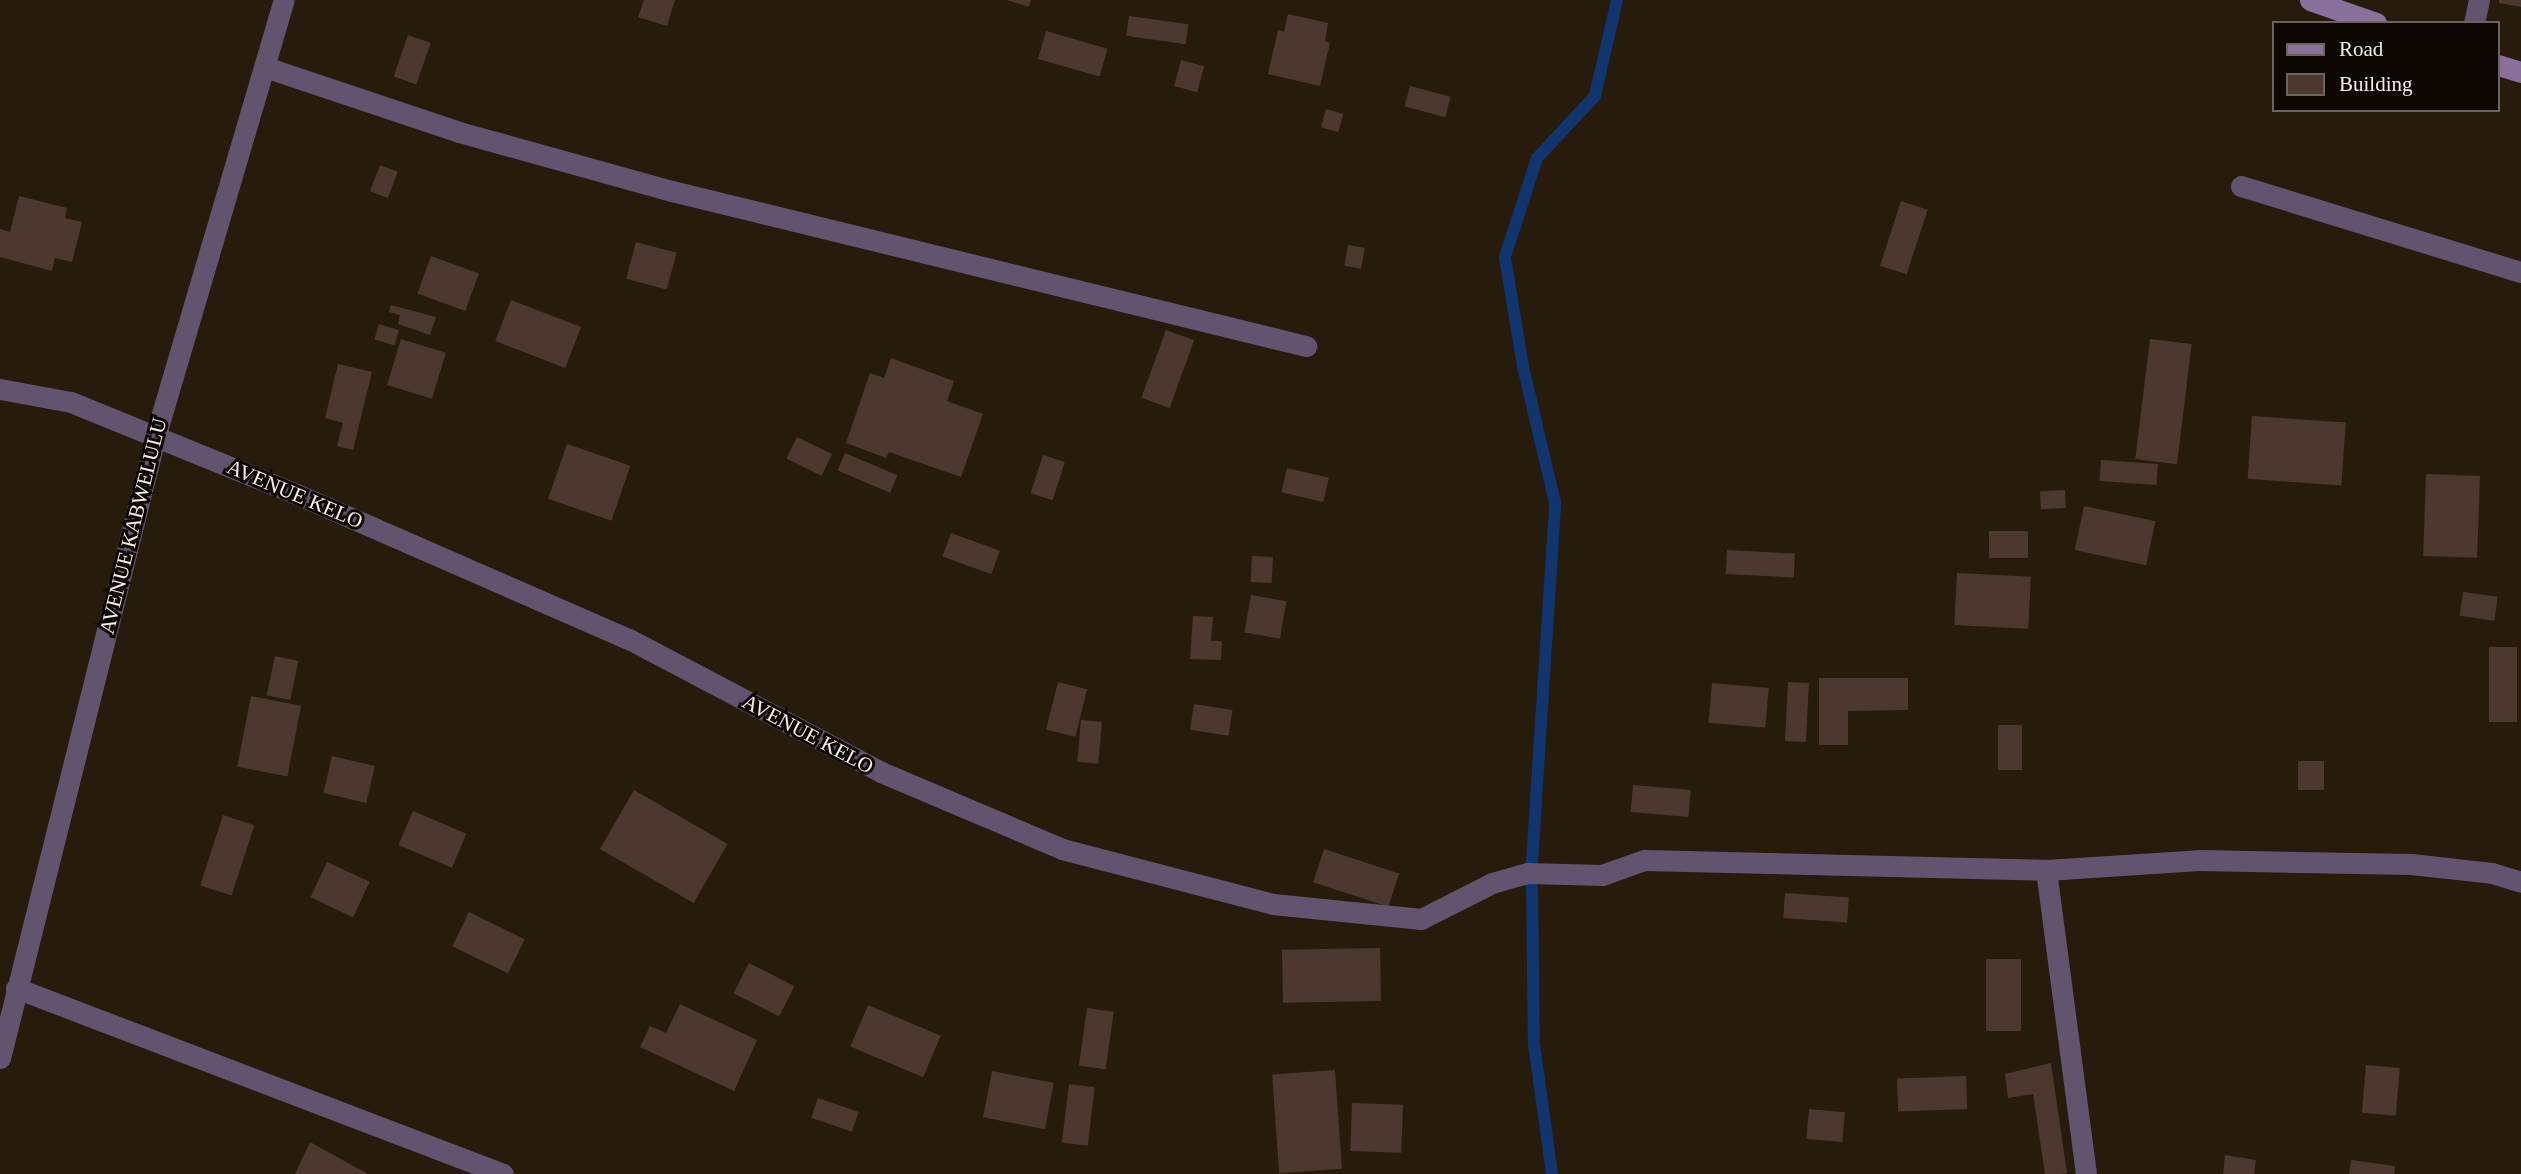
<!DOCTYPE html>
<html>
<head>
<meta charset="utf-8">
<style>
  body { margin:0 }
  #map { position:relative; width:2521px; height:1174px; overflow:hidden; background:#271b0b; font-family:Georgia,serif }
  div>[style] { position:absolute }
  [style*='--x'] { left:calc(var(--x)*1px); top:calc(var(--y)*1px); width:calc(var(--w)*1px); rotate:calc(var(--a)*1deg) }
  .stream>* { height:12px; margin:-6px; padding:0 6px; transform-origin:6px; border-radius:6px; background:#11366f }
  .building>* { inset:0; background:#4d3830; transform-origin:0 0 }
  .street>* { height:21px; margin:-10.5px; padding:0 10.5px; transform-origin:10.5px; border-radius:10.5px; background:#62536f }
  .secondary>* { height:21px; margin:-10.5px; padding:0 10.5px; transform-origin:10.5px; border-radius:10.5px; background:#8a719d }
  span { translate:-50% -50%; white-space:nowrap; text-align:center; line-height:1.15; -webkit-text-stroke:6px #0c0703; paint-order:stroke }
  .street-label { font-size:21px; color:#f8efe4 }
  .legend { position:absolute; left:2272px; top:21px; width:228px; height:91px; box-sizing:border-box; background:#0c0703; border:2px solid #6a645d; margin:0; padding:9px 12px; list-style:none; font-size:21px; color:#f8efe4 }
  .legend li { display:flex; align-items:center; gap:14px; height:35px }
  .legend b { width:35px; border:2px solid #6a645d }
</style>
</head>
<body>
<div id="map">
  <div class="stream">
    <div style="--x:1532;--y:862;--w:360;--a:-86.3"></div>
    <div style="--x:1555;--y:503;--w:140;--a:-103.2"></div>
    <div style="--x:1523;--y:367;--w:111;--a:-99.3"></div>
    <div style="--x:1505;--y:257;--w:104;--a:-72.1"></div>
    <div style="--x:1537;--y:158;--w:85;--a:-46.9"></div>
    <div style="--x:1595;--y:96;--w:98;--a:-77.1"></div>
    <div style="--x:1532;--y:887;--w:157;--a:89.3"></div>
    <div style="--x:1534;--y:1044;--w:131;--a:82.1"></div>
  </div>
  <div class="building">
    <div style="clip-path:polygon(644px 0,675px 0,667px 26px,638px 17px)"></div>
    <div style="clip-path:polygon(1007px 0,1031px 0,1029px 7px)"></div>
    <div style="clip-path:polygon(2499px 0,2521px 0,2521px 7px,2499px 3px)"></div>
    <div style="clip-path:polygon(1288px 14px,1328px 23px,1325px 41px,1330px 43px,1320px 86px,1268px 74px,1278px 30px,1284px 32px)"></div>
    <div style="left:1129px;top:16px;width:60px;height:20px;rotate:8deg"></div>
    <div style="left:1046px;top:31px;width:64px;height:29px;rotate:16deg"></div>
    <div style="left:408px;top:35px;width:24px;height:44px;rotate:19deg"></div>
    <div style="left:1181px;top:60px;width:24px;height:27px;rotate:15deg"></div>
    <div style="left:1410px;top:86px;width:42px;height:21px;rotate:15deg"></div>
    <div style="left:1326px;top:109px;width:18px;height:19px;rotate:16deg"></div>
    <div style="left:380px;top:165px;width:19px;height:28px;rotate:21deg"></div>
    <div style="clip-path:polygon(19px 196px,67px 208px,65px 218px,82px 222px,72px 262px,55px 258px,52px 271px,0 257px,0 229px,10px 232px)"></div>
    <div style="left:1901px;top:201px;width:28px;height:68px;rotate:18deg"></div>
    <div style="left:636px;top:242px;width:42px;height:38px;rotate:15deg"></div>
    <div style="left:1348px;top:245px;width:17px;height:21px;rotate:10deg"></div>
    <div style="left:431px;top:256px;width:51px;height:40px;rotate:20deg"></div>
    <div style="left:511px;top:300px;width:75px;height:44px;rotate:21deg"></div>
    <div style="clip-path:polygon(391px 305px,436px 317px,430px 335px,398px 324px,400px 315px,389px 312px)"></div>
    <div style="left:379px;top:324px;width:21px;height:16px;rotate:17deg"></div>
    <div style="left:1166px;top:330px;width:30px;height:72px;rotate:20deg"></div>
    <div style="left:401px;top:339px;width:47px;height:48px;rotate:17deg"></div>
    <div style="left:2150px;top:339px;width:42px;height:121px;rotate:7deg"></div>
    <div style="clip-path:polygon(891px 358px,954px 381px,947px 401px,983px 414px,961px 477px,889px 452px,886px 458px,846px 443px,870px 373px,884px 378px)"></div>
    <div style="clip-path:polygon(338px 364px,372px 372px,353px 450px,337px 446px,343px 423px,325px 418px)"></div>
    <div style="left:2252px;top:416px;width:94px;height:63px;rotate:4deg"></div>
    <div style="left:797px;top:437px;width:39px;height:24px;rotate:26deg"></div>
    <div style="left:567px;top:444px;width:67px;height:58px;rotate:19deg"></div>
    <div style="left:845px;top:453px;width:57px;height:19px;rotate:23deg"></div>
    <div style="left:1043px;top:455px;width:23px;height:40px;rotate:18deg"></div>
    <div style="left:2101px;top:460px;width:57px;height:21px;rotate:4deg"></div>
    <div style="left:1287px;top:468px;width:43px;height:25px;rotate:13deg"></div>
    <div style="left:2426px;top:474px;width:54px;height:82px;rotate:2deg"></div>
    <div style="left:2065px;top:490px;width:18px;height:25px;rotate:87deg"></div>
    <div style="left:2084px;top:506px;width:73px;height:45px;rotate:12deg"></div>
    <div style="left:2028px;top:531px;width:27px;height:39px;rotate:90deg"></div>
    <div style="left:951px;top:533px;width:52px;height:25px;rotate:20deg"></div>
    <div style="left:1727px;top:550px;width:68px;height:24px;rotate:3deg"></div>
    <div style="left:1252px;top:556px;width:21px;height:26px;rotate:3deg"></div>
    <div style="left:1957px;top:573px;width:74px;height:52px;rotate:3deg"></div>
    <div style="left:2463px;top:592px;width:35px;height:24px;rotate:8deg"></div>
    <div style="left:1251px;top:595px;width:36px;height:38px;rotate:10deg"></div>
    <div style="clip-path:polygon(1193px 616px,1213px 617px,1211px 641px,1222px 641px,1221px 660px,1190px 659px)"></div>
    <div style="left:2489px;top:647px;width:28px;height:75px"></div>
    <div style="left:275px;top:656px;width:24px;height:40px;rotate:12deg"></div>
    <div style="clip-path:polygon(1819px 678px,1908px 678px,1908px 710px,1848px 711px,1848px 745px,1819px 745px)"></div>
    <div style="left:1058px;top:682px;width:30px;height:49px;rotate:14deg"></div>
    <div style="left:1788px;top:682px;width:21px;height:59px;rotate:3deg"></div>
    <div style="left:1712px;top:683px;width:57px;height:40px;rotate:5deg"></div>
    <div style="left:251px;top:696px;width:51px;height:72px;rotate:11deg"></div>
    <div style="left:1194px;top:704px;width:39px;height:26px;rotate:9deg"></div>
    <div style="left:1081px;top:720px;width:21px;height:42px;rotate:5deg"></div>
    <div style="left:1998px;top:725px;width:24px;height:45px"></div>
    <div style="left:332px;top:756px;width:44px;height:38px;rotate:13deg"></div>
    <div style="left:2298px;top:761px;width:26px;height:29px"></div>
    <div style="left:1633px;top:785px;width:58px;height:27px;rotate:5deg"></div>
    <div style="left:634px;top:790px;width:108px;height:68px;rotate:30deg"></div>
    <div style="left:413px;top:811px;width:58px;height:37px;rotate:23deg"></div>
    <div style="left:223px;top:815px;width:33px;height:74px;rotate:18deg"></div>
    <div style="left:1324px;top:849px;width:79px;height:35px;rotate:18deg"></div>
    <div style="left:327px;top:862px;width:47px;height:39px;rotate:25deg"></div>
    <div style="left:1785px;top:893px;width:64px;height:25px;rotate:4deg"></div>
    <div style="left:469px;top:912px;width:62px;height:38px;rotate:26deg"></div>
    <div style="left:1380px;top:948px;width:53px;height:98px;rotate:89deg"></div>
    <div style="left:1986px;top:959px;width:35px;height:72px"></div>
    <div style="left:749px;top:963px;width:51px;height:34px;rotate:27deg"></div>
    <div style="clip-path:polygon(680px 1004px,757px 1040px,734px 1091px,640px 1047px,650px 1026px,666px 1033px)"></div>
    <div style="left:868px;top:1005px;width:79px;height:45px;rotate:23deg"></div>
    <div style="left:1087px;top:1008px;width:27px;height:58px;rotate:8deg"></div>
    <div style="clip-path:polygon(2051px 1063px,2067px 1173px,2061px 1174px,2045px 1174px,2033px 1094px,2008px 1098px,2005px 1074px)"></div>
    <div style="left:2366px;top:1065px;width:34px;height:48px;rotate:5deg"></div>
    <div style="left:1335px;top:1070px;width:99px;height:63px;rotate:86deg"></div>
    <div style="left:992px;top:1071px;width:63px;height:47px;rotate:11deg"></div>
    <div style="left:1966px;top:1076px;width:33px;height:69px;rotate:88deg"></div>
    <div style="left:1069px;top:1084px;width:26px;height:59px;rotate:7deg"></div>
    <div style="left:818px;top:1098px;width:43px;height:21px;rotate:19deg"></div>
    <div style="left:1352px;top:1103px;width:51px;height:48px;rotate:2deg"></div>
    <div style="left:1809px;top:1109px;width:36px;height:30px;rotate:5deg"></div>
    <div style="clip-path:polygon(310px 1142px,368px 1174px,295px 1174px)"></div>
    <div style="clip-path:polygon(2225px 1155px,2256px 1160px,2254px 1174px,2223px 1174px)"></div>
    <div style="clip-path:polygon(2351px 1160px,2395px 1166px,2394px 1174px,2349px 1174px)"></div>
  </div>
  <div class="street">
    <div style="--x:2474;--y:23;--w:24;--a:-78"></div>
    <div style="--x:265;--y:67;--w:205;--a:18.5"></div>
    <div style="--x:459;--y:132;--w:221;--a:15.5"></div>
    <div style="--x:672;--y:191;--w:653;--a:13.74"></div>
    <div style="--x:2241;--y:186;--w:293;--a:17.1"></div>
    <div style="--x:0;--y:389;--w:72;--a:10.4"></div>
    <div style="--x:71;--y:402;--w:248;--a:22.2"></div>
    <div style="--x:301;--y:496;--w:358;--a:23.6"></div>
    <div style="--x:629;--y:639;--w:285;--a:27.8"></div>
    <div style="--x:881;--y:772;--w:197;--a:23"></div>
    <div style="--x:1062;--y:849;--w:218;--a:14.6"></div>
    <div style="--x:1273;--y:904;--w:149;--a:5.8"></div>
    <div style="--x:1421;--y:919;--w:80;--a:-26.9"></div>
    <div style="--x:1492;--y:883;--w:37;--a:-16"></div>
    <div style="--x:1528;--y:873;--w:74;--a:1.5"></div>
    <div style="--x:1602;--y:875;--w:45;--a:-19.7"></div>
    <div style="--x:1644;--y:860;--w:402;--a:1.4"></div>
    <div style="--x:2046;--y:870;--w:153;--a:-3.7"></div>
    <div style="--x:2199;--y:860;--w:212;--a:1.1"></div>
    <div style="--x:2411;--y:864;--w:81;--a:6.3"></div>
    <div style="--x:2492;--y:873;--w:30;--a:17"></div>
    <div style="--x:2046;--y:870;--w:307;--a:82.5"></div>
    <div style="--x:16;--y:988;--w:521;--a:20.9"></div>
    <div style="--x:0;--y:1058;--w:643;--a:-75.96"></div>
    <div style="--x:156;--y:434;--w:452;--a:-73.6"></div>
  </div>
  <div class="secondary">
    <div style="--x:2310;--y:0;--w:70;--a:19.2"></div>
    <div style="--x:2498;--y:65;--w:24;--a:17"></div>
  </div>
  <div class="street-label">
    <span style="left:295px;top:494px;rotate:23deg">AVENUE KELO</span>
    <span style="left:133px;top:526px;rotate:-76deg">AVENUE KABWELULU</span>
    <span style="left:808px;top:734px;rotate:28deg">AVENUE KELO</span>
  </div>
  <ul class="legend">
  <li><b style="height:9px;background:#8a719d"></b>Road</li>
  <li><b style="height:19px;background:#4d3830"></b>Building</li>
  </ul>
</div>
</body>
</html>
